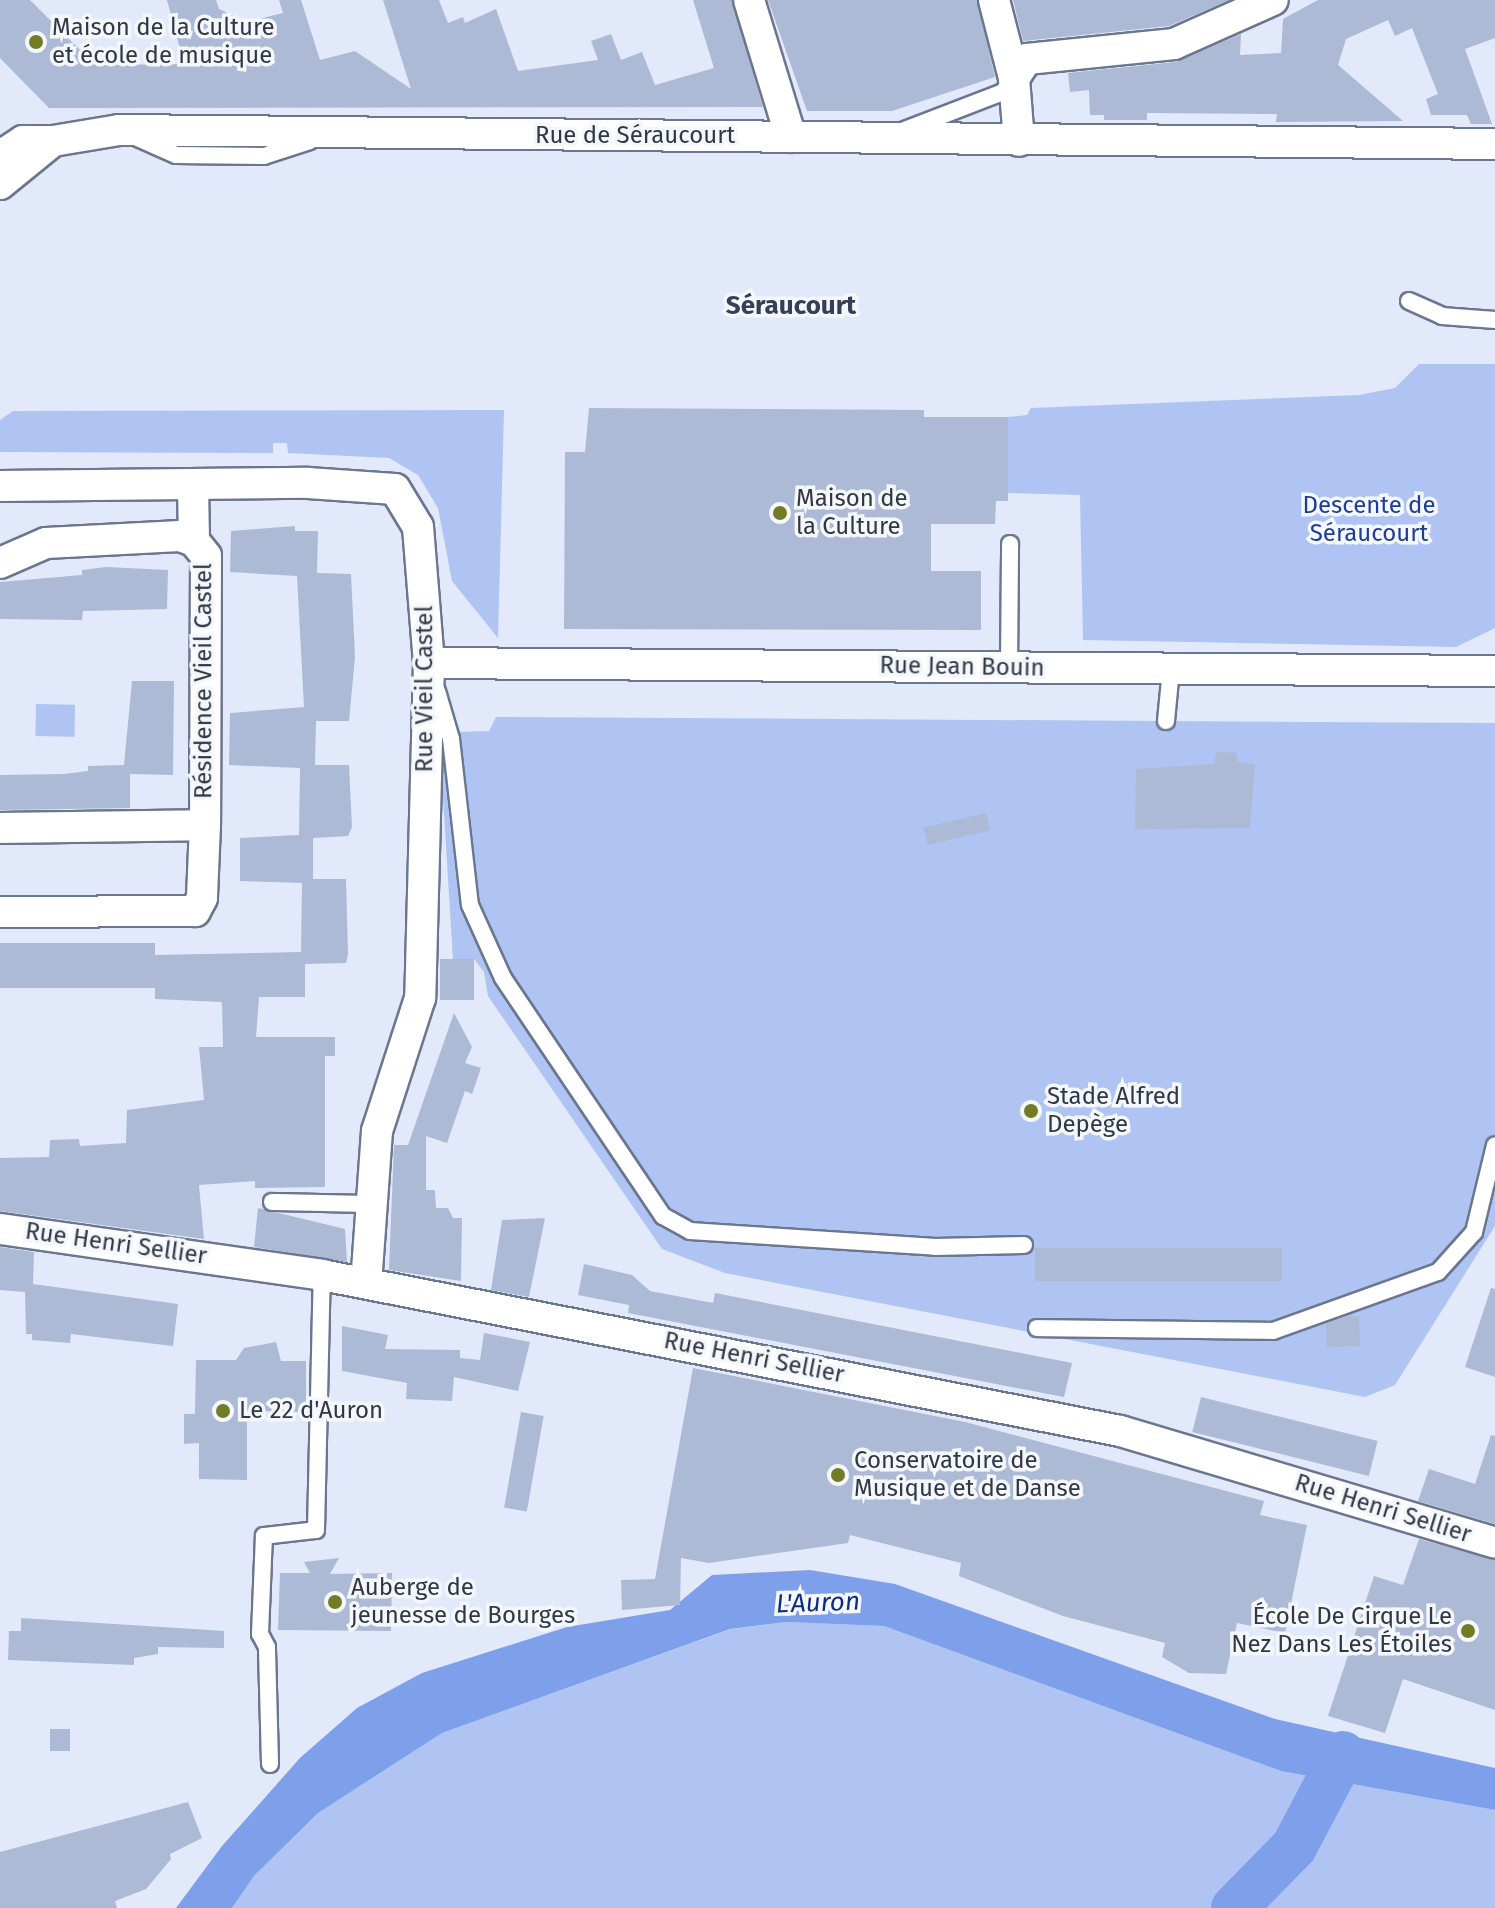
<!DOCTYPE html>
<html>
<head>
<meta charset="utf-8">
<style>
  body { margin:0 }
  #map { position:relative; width:1495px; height:1908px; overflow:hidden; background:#e1e9fa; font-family:"Fira Sans",sans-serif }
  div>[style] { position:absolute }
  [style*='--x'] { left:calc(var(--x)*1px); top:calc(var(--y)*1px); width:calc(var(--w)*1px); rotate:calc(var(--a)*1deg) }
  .green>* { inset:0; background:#afc4f2; transform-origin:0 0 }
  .water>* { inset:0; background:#7e9fea }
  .river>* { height:46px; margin:-23px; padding:0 23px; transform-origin:23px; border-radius:23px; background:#7e9fea }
  .building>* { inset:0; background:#adbad5; transform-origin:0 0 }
  .roads { filter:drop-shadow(2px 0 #6b768f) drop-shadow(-2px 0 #6b768f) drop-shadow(0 2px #6b768f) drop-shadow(0 -2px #6b768f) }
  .service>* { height:16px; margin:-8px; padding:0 8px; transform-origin:8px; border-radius:8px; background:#fff }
  .minor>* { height:30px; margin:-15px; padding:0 15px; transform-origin:15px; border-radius:15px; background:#fff }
  .dots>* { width:22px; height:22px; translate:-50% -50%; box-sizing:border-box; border:4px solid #f4f7fc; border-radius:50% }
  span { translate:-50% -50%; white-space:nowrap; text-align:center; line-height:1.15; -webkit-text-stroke:7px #f4f7fc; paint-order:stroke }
  .poi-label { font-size:24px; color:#323742 }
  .left { translate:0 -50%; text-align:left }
  .right { translate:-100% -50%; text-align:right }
  .street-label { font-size:24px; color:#323742 }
  .park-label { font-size:24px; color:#1e3d93 }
  .neighbourhood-label { font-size:26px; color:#353f56; font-weight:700 }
  .water-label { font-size:26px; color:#102b80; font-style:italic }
</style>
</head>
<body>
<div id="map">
  <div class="green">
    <div style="clip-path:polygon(1419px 364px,1495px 364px,1495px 628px,1456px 647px,1083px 640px,1080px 495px,1008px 493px,1008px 417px,1027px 415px,1031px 408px,1359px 395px,1395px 388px)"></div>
    <div style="clip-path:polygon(504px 410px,498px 638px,452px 581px,438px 508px,418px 475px,389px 458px,288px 453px,287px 443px,273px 443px,273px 453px,0 452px,0 420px,13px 411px)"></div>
    <div style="left:36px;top:704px;width:39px;height:32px;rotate:1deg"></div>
    <div style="clip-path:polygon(496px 717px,1495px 723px,1495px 1226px,1395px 1385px,1365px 1397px,725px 1273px,662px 1249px,488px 996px,484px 972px,474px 959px,453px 960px,440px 749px,459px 732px,489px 731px)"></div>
    <div style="clip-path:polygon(787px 1622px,884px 1626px,1281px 1771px,1495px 1810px,1495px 1908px,232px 1908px,254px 1876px,318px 1813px,442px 1733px,731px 1629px)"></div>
  </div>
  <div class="water">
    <div style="clip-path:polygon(810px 1570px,895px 1584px,1275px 1719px,1495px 1768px,1495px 1810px,1281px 1771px,884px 1626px,787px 1622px,730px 1629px,442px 1733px,318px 1813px,254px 1876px,232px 1908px,176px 1908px,222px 1846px,300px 1758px,357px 1708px,422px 1673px,567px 1627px,670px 1610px,712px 1575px)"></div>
  </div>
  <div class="river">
    <div style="--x:1234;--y:1908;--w:86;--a:-45.5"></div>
    <div style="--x:1294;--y:1847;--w:105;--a:-62.2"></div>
  </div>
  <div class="building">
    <div style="clip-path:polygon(0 0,30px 0,92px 62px,108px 57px,109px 65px,184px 64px,167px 0,216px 0,219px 9px,246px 22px,283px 13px,279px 0,301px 0,320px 60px,355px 51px,411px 89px,383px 0,439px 0,448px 23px,463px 17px,465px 23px,496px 9px,518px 71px,598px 60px,591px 41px,611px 34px,621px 60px,642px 52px,655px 85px,714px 68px,693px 0,732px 0,763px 107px,49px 108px,0 58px)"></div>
    <div style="clip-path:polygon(768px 0,977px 0,995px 77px,892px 111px,807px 111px)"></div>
    <div style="clip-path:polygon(1013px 0,1229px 0,1169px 26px,1023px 41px)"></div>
    <div style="clip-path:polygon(1318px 0,1495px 0,1495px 38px,1465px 49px,1492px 124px,1471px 124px,1467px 115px,1431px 115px,1426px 99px,1438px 94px,1412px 28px,1395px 36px,1388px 20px,1346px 39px,1338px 65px,1403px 121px,1276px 122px,1277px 114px,1147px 113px,1147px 120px,1104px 120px,1104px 115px,1090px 115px,1089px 90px,1070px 92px,1068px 73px,1176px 62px,1241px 34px,1240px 55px,1281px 53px,1283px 19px)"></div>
    <div style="clip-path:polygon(589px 408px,924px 410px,924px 417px,1008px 417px,1008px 501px,996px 501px,995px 524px,931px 524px,931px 571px,981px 571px,981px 630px,564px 629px,565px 452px,585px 452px)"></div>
    <div style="clip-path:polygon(295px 526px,295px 531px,318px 531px,317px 573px,351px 574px,355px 657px,349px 721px,316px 721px,315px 765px,349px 765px,352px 827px,348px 836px,313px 838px,313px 879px,346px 879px,348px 954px,346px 963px,305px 964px,305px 997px,259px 997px,256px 1037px,335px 1037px,335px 1056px,325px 1056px,325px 1187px,255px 1188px,255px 1181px,199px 1185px,204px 1239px,0 1211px,0 1158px,49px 1157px,50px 1140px,79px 1139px,80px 1146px,126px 1143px,127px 1110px,204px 1100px,199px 1047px,223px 1047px,222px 1002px,155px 999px,155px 988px,0 988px,0 943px,155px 943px,155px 955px,301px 952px,302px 883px,240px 881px,240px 838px,299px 835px,300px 768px,229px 765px,230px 713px,304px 707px,297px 576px,230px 572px,231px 531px)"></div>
    <div style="clip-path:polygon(106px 567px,168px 570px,167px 609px,83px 611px,82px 620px,0 619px,0 582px,82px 575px,82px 570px)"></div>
    <div style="clip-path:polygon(132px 681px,174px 681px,173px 775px,130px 774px,130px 808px,0 810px,0 775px,64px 774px,88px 771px,88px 766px,124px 765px)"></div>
    <div style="clip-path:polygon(1216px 752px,1237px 753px,1237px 762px,1255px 764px,1250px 828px,1135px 829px,1136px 769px,1214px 764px)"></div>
    <div style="left:986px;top:813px;width:18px;height:64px;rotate:77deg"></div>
    <div style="left:474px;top:959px;width:41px;height:34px;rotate:90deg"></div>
    <div style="clip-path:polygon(454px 1013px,472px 1047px,465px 1063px,481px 1068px,472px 1094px,465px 1091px,447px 1143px,426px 1136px,426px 1190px,435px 1190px,436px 1208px,448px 1208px,453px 1218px,462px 1218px,461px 1281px,389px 1270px,394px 1145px,408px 1145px)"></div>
    <div style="clip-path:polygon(258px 1208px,345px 1229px,347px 1262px,254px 1247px)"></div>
    <div style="clip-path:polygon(545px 1218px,529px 1297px,491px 1290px,502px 1220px)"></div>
    <div style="clip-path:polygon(0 1247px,34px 1252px,33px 1284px,178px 1304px,173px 1346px,71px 1334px,70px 1343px,32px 1340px,32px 1334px,26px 1334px,25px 1292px,0 1290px)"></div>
    <div style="left:1282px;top:1248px;width:33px;height:247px;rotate:90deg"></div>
    <div style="clip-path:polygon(584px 1264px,632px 1275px,650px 1291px,713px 1303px,715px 1293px,1072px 1363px,1064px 1397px,628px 1313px,629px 1305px,578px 1295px)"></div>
    <div style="clip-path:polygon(1491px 1288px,1495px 1289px,1495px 1377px,1465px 1367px)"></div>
    <div style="clip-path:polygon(1348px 1316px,1359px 1316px,1360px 1346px,1327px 1347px,1326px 1324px)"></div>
    <div style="clip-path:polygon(342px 1326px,388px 1335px,385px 1349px,460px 1350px,460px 1358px,480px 1360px,484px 1333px,530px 1342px,518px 1391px,454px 1377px,452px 1401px,406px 1399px,407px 1383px,342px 1371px)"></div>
    <div style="clip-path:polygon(276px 1342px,281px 1361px,306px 1361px,306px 1412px,247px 1411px,247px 1480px,199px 1479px,199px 1443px,184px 1444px,184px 1414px,195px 1414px,196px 1360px,236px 1360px,244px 1348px)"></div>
    <div style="clip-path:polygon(693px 1368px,965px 1422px,1264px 1501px,1260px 1515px,1307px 1525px,1285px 1633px,1237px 1623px,1226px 1674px,1189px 1673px,1162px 1657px,1165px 1643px,1063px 1616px,959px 1576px,961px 1563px,850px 1535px,848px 1543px,709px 1563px,681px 1558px,680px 1605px,622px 1610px,621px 1580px,655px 1579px)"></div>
    <div style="left:1201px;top:1397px;width:182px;height:36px;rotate:14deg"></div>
    <div style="left:521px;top:1412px;width:23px;height:97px;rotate:10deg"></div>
    <div style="clip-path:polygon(1491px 1435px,1495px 1436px,1495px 1524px,1418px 1501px,1429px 1469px,1475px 1484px)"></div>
    <div style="clip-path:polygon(1419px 1539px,1495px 1560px,1495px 1710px,1403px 1679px,1385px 1733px,1328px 1716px,1374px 1576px,1403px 1585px)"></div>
    <div style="clip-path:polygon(339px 1558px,330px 1574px,392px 1573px,391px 1631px,278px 1630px,280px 1573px,310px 1573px,304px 1562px)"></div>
    <div style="clip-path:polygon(21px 1618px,224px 1631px,224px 1648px,158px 1647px,158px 1654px,134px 1658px,134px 1665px,8px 1660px,9px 1631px,21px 1631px)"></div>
    <div style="left:50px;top:1729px;width:20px;height:22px"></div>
    <div style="clip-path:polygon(188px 1802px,202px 1838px,170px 1854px,171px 1859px,146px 1889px,115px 1901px,117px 1908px,0 1908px,0 1852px)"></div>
  </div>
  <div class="roads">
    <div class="service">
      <div style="--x:902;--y:131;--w:108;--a:-21.1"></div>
      <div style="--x:1003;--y:92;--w:16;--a:-52"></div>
      <div style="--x:135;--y:137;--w:45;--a:23.7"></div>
      <div style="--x:176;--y:155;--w:88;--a:0.7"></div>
      <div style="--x:264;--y:156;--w:48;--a:-18.1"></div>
      <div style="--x:1409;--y:301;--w:36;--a:24"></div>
      <div style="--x:1442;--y:316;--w:53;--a:4.3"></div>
      <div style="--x:1009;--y:667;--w:123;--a:-89.5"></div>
      <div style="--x:437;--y:691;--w:50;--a:73.7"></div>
      <div style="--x:451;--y:739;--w:167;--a:83.5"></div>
      <div style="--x:470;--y:905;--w:80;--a:65.7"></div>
      <div style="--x:503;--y:978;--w:287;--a:56.1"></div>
      <div style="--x:663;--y:1216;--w:31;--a:29"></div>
      <div style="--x:690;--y:1231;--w:246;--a:3.7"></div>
      <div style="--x:935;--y:1247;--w:89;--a:-1.3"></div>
      <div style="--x:1166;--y:721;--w:52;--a:-84.5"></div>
      <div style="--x:272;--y:1202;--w:99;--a:1.2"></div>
      <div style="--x:1037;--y:1328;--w:236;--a:0.7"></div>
      <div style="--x:1273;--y:1331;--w:175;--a:-19.7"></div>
      <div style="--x:1438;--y:1272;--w:54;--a:-48"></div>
      <div style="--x:1474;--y:1232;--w:89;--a:-76.4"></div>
      <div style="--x:270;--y:1764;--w:117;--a:-91.5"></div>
      <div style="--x:267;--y:1647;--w:15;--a:-118"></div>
      <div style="--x:260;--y:1634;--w:98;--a:-87.7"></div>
      <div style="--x:264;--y:1536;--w:52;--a:-6.6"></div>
      <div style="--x:316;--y:1530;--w:255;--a:-88.7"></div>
    </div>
    <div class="minor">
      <div style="--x:749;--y:0;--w:143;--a:73"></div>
      <div style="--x:994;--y:0;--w:81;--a:75.6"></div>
      <div style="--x:1014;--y:78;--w:63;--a:85.5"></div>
      <div style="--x:1014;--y:78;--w:23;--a:-56"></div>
      <div style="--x:1027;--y:59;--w:148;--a:-5.8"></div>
      <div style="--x:1174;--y:44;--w:108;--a:-24"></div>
      <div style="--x:0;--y:156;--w:27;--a:-33"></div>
      <div style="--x:23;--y:141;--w:30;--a:0"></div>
      <div style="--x:53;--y:141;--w:67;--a:-9.5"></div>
      <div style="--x:119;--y:130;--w:1376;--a:0.58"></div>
      <div style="--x:0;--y:184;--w:68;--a:-39.1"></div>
      <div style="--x:0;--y:486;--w:308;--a:-0.6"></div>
      <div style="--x:308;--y:483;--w:87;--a:3.9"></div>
      <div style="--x:395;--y:489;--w:44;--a:58.8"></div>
      <div style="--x:418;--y:527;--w:136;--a:85.4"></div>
      <div style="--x:429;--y:663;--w:335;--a:91.5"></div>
      <div style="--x:420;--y:998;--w:140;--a:107.9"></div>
      <div style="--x:377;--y:1131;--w:152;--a:94.1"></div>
      <div style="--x:193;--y:487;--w:54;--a:88.9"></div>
      <div style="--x:0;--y:563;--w:50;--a:-23.5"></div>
      <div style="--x:46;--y:543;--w:134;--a:-3"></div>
      <div style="--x:180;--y:536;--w:15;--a:20"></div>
      <div style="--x:194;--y:541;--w:19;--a:51"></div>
      <div style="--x:206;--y:556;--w:269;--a:90.2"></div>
      <div style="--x:205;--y:825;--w:73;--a:92.4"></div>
      <div style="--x:202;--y:898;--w:15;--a:118"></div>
      <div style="--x:195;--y:911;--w:195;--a:179.7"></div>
      <div style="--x:429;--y:663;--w:1066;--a:0.43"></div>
      <div style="--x:0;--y:828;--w:205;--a:-0.8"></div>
      <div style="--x:0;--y:1229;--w:325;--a:8.1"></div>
      <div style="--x:322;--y:1275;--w:813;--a:11.06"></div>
      <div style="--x:1120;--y:1431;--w:391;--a:16.6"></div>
    </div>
  </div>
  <div class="dots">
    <div style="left:36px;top:42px;background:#727b26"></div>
    <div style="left:780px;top:513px;background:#727b26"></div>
    <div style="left:1031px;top:1111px;background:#727b26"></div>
    <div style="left:223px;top:1411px;background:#727b26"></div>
    <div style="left:838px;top:1475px;background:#727b26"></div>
    <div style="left:335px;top:1602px;background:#727b26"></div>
    <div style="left:1468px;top:1631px;background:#727b26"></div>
  </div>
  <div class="poi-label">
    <span class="left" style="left:52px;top:42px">Maison de la Culture<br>et école de musique</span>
    <span class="left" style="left:796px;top:513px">Maison de<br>la Culture</span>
    <span class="left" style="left:1047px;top:1111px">Stade Alfred<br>Depège</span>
    <span class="left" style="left:239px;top:1411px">Le 22 d'Auron</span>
    <span class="left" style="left:854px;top:1475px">Conservatoire de<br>Musique et de Danse</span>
    <span class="left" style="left:351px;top:1602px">Auberge de<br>jeunesse de Bourges</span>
    <span class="right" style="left:1452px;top:1631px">École De Cirque Le<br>Nez Dans Les Étoiles</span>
  </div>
  <div class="street-label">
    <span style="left:635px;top:136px">Rue de Séraucourt</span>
    <span style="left:962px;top:667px;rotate:1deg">Rue Jean Bouin</span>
    <span style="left:204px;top:681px;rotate:-90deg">Résidence Vieil Castel</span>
    <span style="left:425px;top:689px;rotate:-90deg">Rue Vieil Castel</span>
    <span style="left:116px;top:1244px;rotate:8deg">Rue Henri Sellier</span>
    <span style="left:754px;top:1358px;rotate:11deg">Rue Henri Sellier</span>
    <span style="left:1383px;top:1509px;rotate:17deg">Rue Henri Sellier</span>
  </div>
  <div class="park-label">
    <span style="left:1369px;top:520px">Descente de<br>Séraucourt</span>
  </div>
  <div class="neighbourhood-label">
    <span style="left:791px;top:306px">Séraucourt</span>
  </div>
  <div class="water-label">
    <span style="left:818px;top:1603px;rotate:-2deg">L'Auron</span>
  </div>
</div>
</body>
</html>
